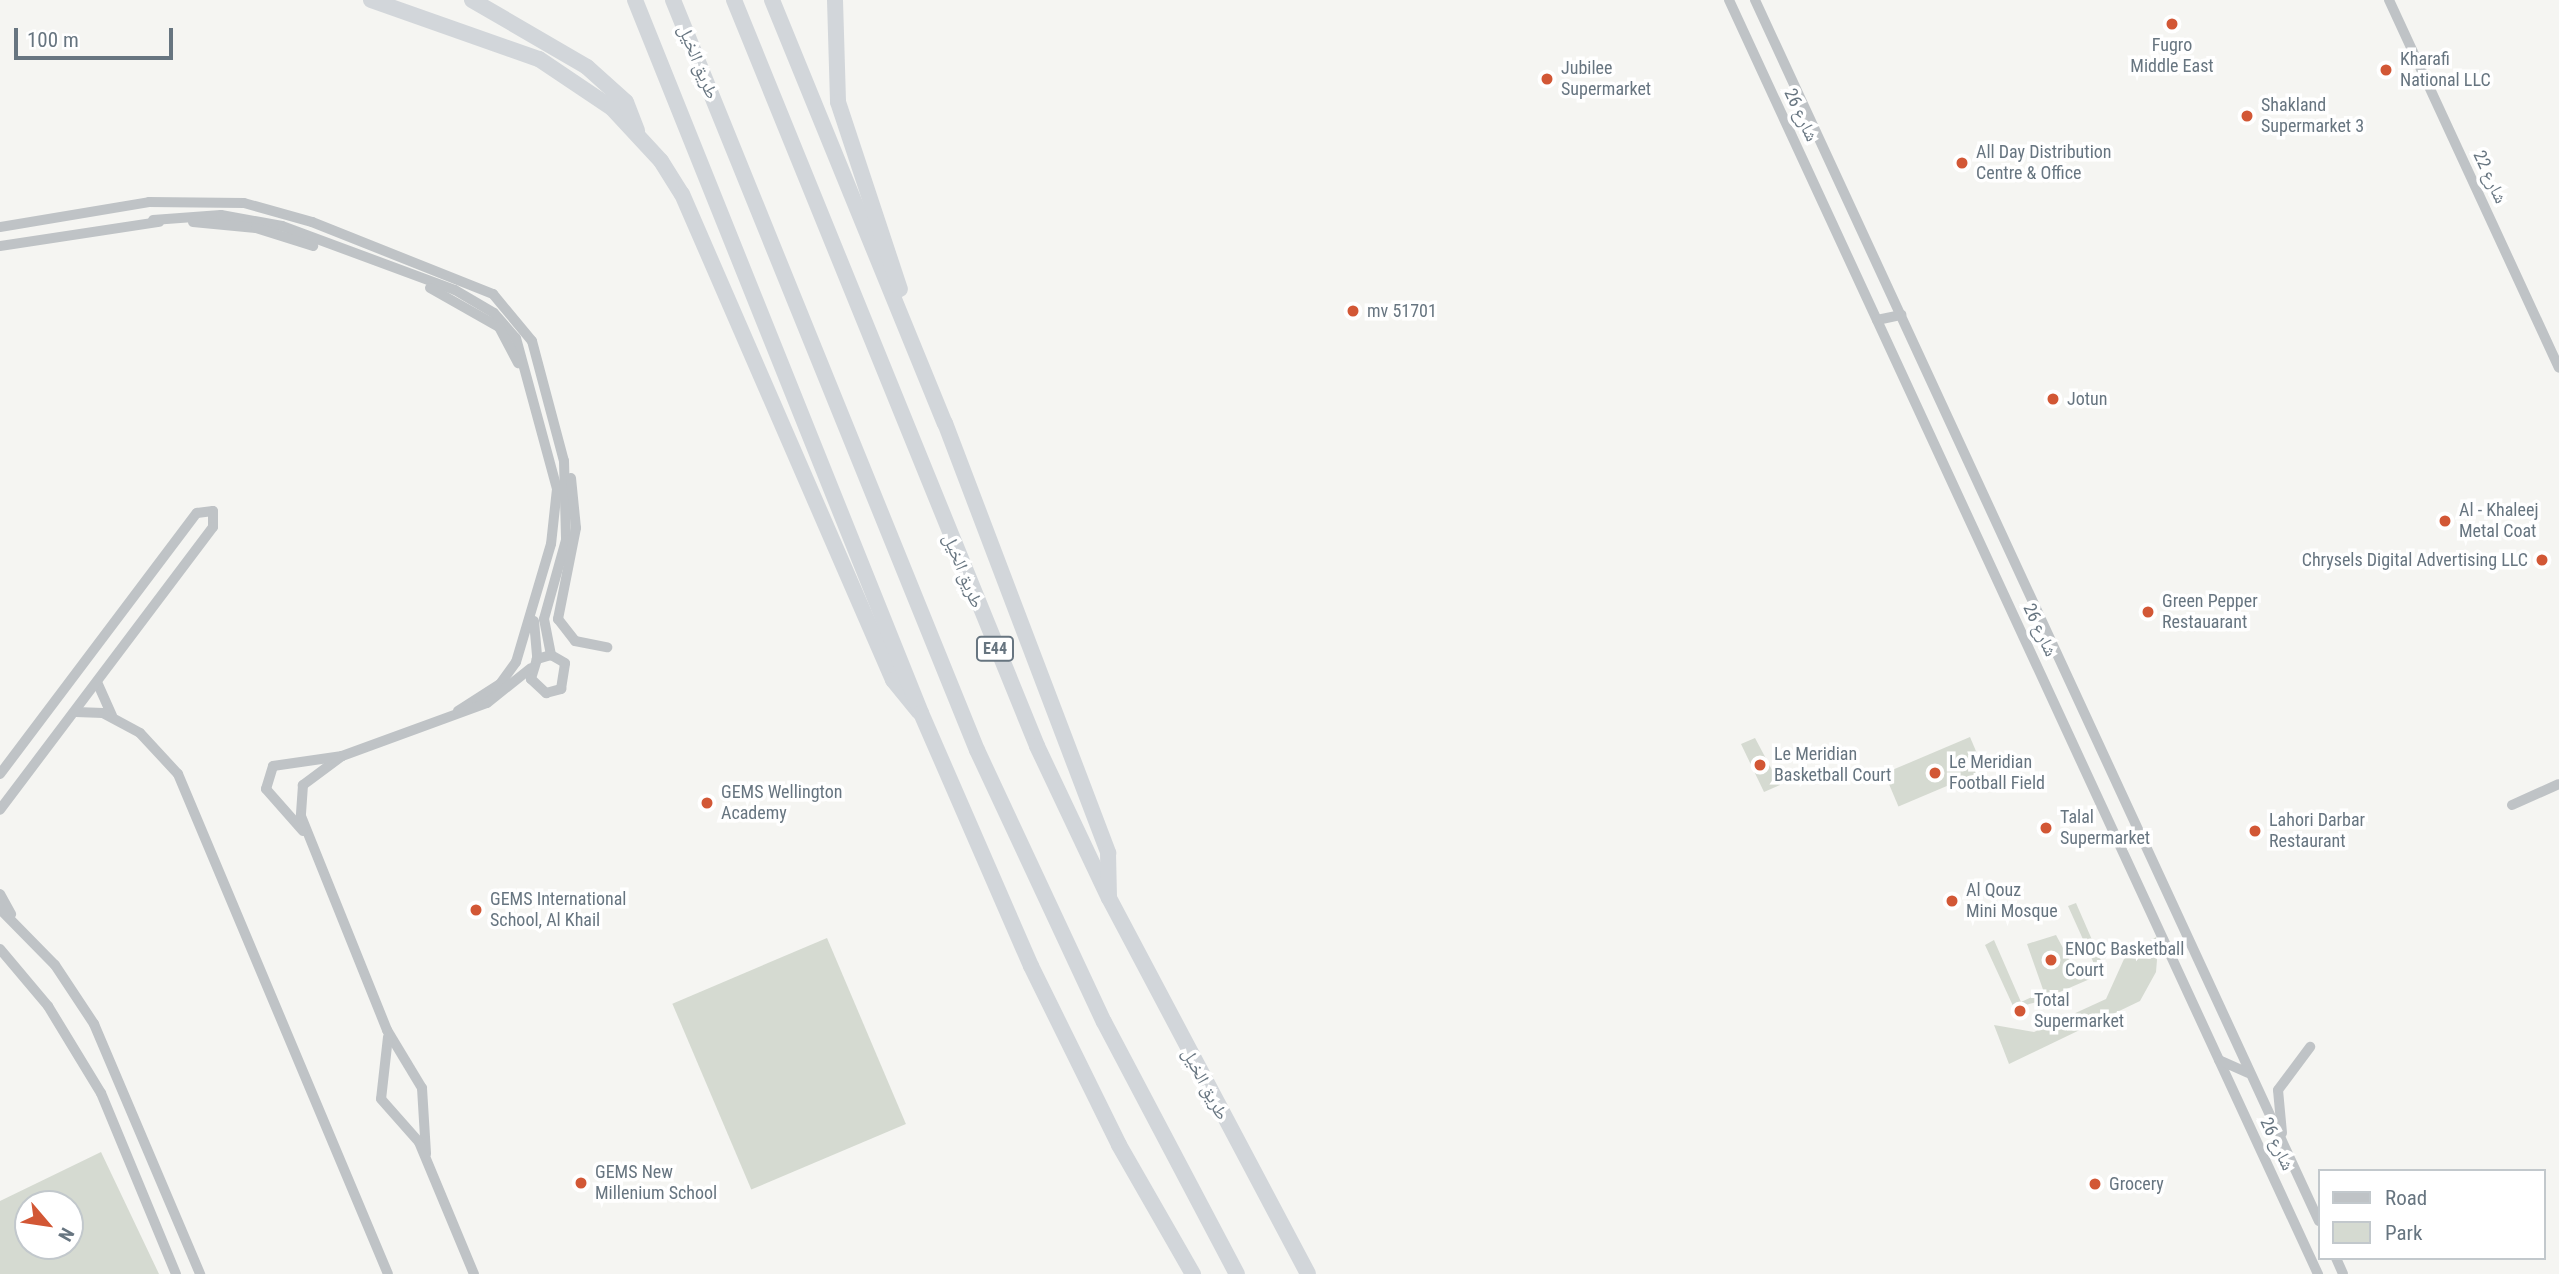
<!DOCTYPE html>
<html>
<head>
<meta charset="utf-8">
<style>
  body { margin:0 }
  #map { position:relative; width:2559px; height:1274px; overflow:hidden; background:#f5f5f2; font-family:"Roboto Condensed","Noto Naskh Arabic",sans-serif }
  div>[style] { position:absolute }
  [style*='--x'] { left:calc(var(--x)*1px); top:calc(var(--y)*1px); width:calc(var(--w)*1px); rotate:calc(var(--a)*1deg) }
  .green>* { inset:0; background:#d5dad1; transform-origin:0 0 }
  .minor>* { height:10px; margin:-5px; padding:0 5px; transform-origin:5px; border-radius:5px; background:#bfc3c6 }
  .highway>* { height:16px; margin:-8px; padding:0 8px; transform-origin:8px; border-radius:8px; background:#d2d6da }
  .dots>* { width:19px; height:19px; translate:-50% -50%; box-sizing:border-box; border:4px solid #fff; border-radius:50% }
  span { translate:-50% -50%; white-space:nowrap; text-align:center; line-height:1.15; -webkit-text-stroke:7px #fff; paint-order:stroke }
  .shield-label span { padding:2px 5px; background:#fff; border:2px solid; border-radius:5px; -webkit-text-stroke-width:0 }
  .shield-label { font-size:16px; color:#677580; font-weight:700 }
  .poi-label { font-size:18px; color:#677580 }
  .left { translate:0 -50%; text-align:left }
  .right { translate:-100% -50%; text-align:right }
  .street-label { font-size:18px; color:#677580 }
  .legend { position:absolute; left:2318px; top:1169px; width:228px; height:91px; box-sizing:border-box; background:#fff; border:2px solid #c2c8cc; margin:0; padding:9px 12px; list-style:none; font-size:21px; color:#677580 }
  .legend li { display:flex; align-items:center; gap:14px; height:35px }
  .legend b { width:35px; border:2px solid #c2c8cc }
  .north { position:absolute; left:14px; top:1190px; width:70px; height:70px; box-sizing:border-box; background:#fff; border:2px solid #c2c8cc; border-radius:50%; rotate:119deg; font-size:19px; font-weight:700; line-height:28px; text-align:center; color:#677580 }
  .north::after { content:''; display:block; margin:auto; width:24px; height:32px; background:#d25735; clip-path:polygon(50% 0,100% 100%,50% 72%,0 100%) }
  .scale { position:absolute; left:14px; top:28px; width:159px; height:32px; box-sizing:border-box; border:4px solid #677580; border-top:0; padding-left:9px; font-size:21px; line-height:24px; white-space:nowrap; color:#677580; -webkit-text-stroke:5px #fff; paint-order:stroke }
</style>
</head>
<body>
<div id="map">
  <div class="green">
    <div style="left:1970px;top:737px;width:36px;height:93px;rotate:67deg"></div>
    <div style="clip-path:polygon(1755px 738px,1780px 785px,1764px 792px,1741px 744px)"></div>
    <div style="clip-path:polygon(2076px 903px,2106px 972px,2046px 998px,2027px 944px,2056px 935px,2078px 976px,2095px 966px,2068px 906px)"></div>
    <div style="clip-path:polygon(2159px 935px,2156px 972px,2140px 1001px,2009px 1064px,1994px 1025px,2034px 1032px,2106px 999px,2124px 959px)"></div>
    <div style="left:827px;top:938px;width:202px;height:168px;rotate:67deg"></div>
    <div style="clip-path:polygon(1994px 940px,2021px 1002px,2038px 994px,2041px 1001px,2014px 1008px,1985px 945px)"></div>
    <div style="clip-path:polygon(evenodd,101px 1152px,159px 1274px,0 1274px,0 1201px,101px 1152px,28px 1204px,70px 1204px,70px 1246px,28px 1246px,28px 1204px)"></div>
  </div>
  <div class="minor">
    <div style="--x:1729;--y:0;--w:1404;--a:65.19"></div>
    <div style="--x:1755;--y:0;--w:1345;--a:65.21"></div>
    <div style="--x:2389;--y:0;--w:405;--a:65.2"></div>
    <div style="--x:153;--y:220;--w:68;--a:-4.2"></div>
    <div style="--x:221;--y:215;--w:62;--a:10.2"></div>
    <div style="--x:282;--y:226;--w:184;--a:20.3"></div>
    <div style="--x:455;--y:290;--w:45;--a:30.5"></div>
    <div style="--x:494;--y:313;--w:33;--a:49"></div>
    <div style="--x:516;--y:338;--w:156;--a:74.8"></div>
    <div style="--x:557;--y:489;--w:55;--a:96.2"></div>
    <div style="--x:551;--y:544;--w:123;--a:106.5"></div>
    <div style="--x:516;--y:662;--w:27;--a:126"></div>
    <div style="--x:500;--y:684;--w:50;--a:147.3"></div>
    <div style="--x:193;--y:222;--w:63;--a:5.4"></div>
    <div style="--x:256;--y:228;--w:60;--a:17.5"></div>
    <div style="--x:0;--y:227;--w:151;--a:-9.5"></div>
    <div style="--x:149;--y:202;--w:95;--a:0.6"></div>
    <div style="--x:244;--y:203;--w:71;--a:15.6"></div>
    <div style="--x:312;--y:222;--w:195;--a:21.7"></div>
    <div style="--x:493;--y:294;--w:61;--a:50.3"></div>
    <div style="--x:532;--y:341;--w:124;--a:75.1"></div>
    <div style="--x:564;--y:461;--w:79;--a:88.5"></div>
    <div style="--x:566;--y:540;--w:82;--a:105.6"></div>
    <div style="--x:544;--y:619;--w:37;--a:79"></div>
    <div style="--x:0;--y:246;--w:161;--a:-8.6"></div>
    <div style="--x:430;--y:288;--w:79;--a:29.5"></div>
    <div style="--x:499;--y:327;--w:41;--a:62.2"></div>
    <div style="--x:1877;--y:320;--w:25;--a:-12"></div>
    <div style="--x:571;--y:478;--w:50;--a:84.3"></div>
    <div style="--x:576;--y:528;--w:93;--a:101.2"></div>
    <div style="--x:558;--y:619;--w:28;--a:52"></div>
    <div style="--x:575;--y:641;--w:33;--a:11"></div>
    <div style="--x:534;--y:621;--w:38;--a:85"></div>
    <div style="--x:537;--y:659;--w:21;--a:107"></div>
    <div style="--x:531;--y:679;--w:21;--a:43"></div>
    <div style="--x:546;--y:693;--w:16;--a:-15"></div>
    <div style="--x:561;--y:689;--w:26;--a:-81"></div>
    <div style="--x:565;--y:663;--w:16;--a:-150"></div>
    <div style="--x:551;--y:655;--w:15;--a:164"></div>
    <div style="--x:97;--y:682;--w:37;--a:66"></div>
    <div style="--x:76;--y:712;--w:27;--a:2"></div>
    <div style="--x:103;--y:713;--w:42;--a:28.4"></div>
    <div style="--x:140;--y:733;--w:56;--a:47.2"></div>
    <div style="--x:178;--y:774;--w:542;--a:67.22"></div>
    <div style="--x:342;--y:756;--w:49;--a:143.4"></div>
    <div style="--x:303;--y:785;--w:31;--a:94"></div>
    <div style="--x:301;--y:816;--w:231;--a:68.1"></div>
    <div style="--x:387;--y:1030;--w:68;--a:58.9"></div>
    <div style="--x:422;--y:1088;--w:66;--a:86.5"></div>
    <div style="--x:0;--y:774;--w:327;--a:-53"></div>
    <div style="--x:197;--y:513;--w:16;--a:-7"></div>
    <div style="--x:213;--y:511;--w:16;--a:90"></div>
    <div style="--x:213;--y:527;--w:354;--a:127"></div>
    <div style="--x:2512;--y:805;--w:51;--a:-24.1"></div>
    <div style="--x:303;--y:831;--w:56;--a:-131.4"></div>
    <div style="--x:266;--y:789;--w:24;--a:-73"></div>
    <div style="--x:273;--y:766;--w:70;--a:-8.2"></div>
    <div style="--x:342;--y:756;--w:154;--a:-20.1"></div>
    <div style="--x:487;--y:703;--w:56;--a:-38.5"></div>
    <div style="--x:0;--y:894;--w:23;--a:61"></div>
    <div style="--x:0;--y:909;--w:78;--a:45.5"></div>
    <div style="--x:55;--y:965;--w:71;--a:56.5"></div>
    <div style="--x:94;--y:1024;--w:272;--a:67"></div>
    <div style="--x:0;--y:949;--w:75;--a:49.9"></div>
    <div style="--x:48;--y:1006;--w:102;--a:58.7"></div>
    <div style="--x:101;--y:1093;--w:196;--a:67.5"></div>
    <div style="--x:388;--y:1037;--w:62;--a:96.4"></div>
    <div style="--x:381;--y:1099;--w:57;--a:48.5"></div>
    <div style="--x:419;--y:1142;--w:143;--a:67.4"></div>
    <div style="--x:2219;--y:1060;--w:32;--a:24"></div>
    <div style="--x:2282;--y:1133;--w:43;--a:-95.3"></div>
    <div style="--x:2278;--y:1090;--w:54;--a:-53.3"></div>
    <div style="--x:2336;--y:1258;--w:17;--a:66"></div>
  </div>
  <div class="highway">
    <div style="--x:371;--y:0;--w:178;--a:19.4"></div>
    <div style="--x:539;--y:59;--w:88;--a:33.9"></div>
    <div style="--x:612;--y:108;--w:72;--a:47.2"></div>
    <div style="--x:661;--y:161;--w:39;--a:58"></div>
    <div style="--x:682;--y:194;--w:530;--a:66.53"></div>
    <div style="--x:893;--y:680;--w:41;--a:50.9"></div>
    <div style="--x:472;--y:0;--w:133;--a:30.2"></div>
    <div style="--x:587;--y:67;--w:52;--a:41.9"></div>
    <div style="--x:626;--y:102;--w:31;--a:69"></div>
    <div style="--x:635;--y:0;--w:768;--a:68.14"></div>
    <div style="--x:921;--y:713;--w:276;--a:66.5"></div>
    <div style="--x:1031;--y:966;--w:199;--a:63.8"></div>
    <div style="--x:1119;--y:1145;--w:149;--a:60.2"></div>
    <div style="--x:673;--y:0;--w:809;--a:67.94"></div>
    <div style="--x:977;--y:750;--w:300;--a:65"></div>
    <div style="--x:1104;--y:1022;--w:285;--a:62.2"></div>
    <div style="--x:734;--y:0;--w:805;--a:67.89"></div>
    <div style="--x:1037;--y:746;--w:168;--a:64.7"></div>
    <div style="--x:1109;--y:898;--w:425;--a:62.1"></div>
    <div style="--x:772;--y:0;--w:457;--a:67.8"></div>
    <div style="--x:945;--y:423;--w:460;--a:69.2"></div>
    <div style="--x:1108;--y:853;--w:45;--a:88.7"></div>
    <div style="--x:835;--y:0;--w:102;--a:88.3"></div>
    <div style="--x:838;--y:102;--w:197;--a:71.7"></div>
  </div>
  <div class="dots">
    <div style="left:2172px;top:24px;background:#d25735"></div>
    <div style="left:2386px;top:70px;background:#d25735"></div>
    <div style="left:1547px;top:79px;background:#d25735"></div>
    <div style="left:2247px;top:116px;background:#d25735"></div>
    <div style="left:1962px;top:163px;background:#d25735"></div>
    <div style="left:1353px;top:311px;background:#d25735"></div>
    <div style="left:2053px;top:399px;background:#d25735"></div>
    <div style="left:2445px;top:521px;background:#d25735"></div>
    <div style="left:2542px;top:560px;background:#d25735"></div>
    <div style="left:2148px;top:612px;background:#d25735"></div>
    <div style="left:1760px;top:765px;background:#d25735"></div>
    <div style="left:1935px;top:773px;background:#d25735"></div>
    <div style="left:707px;top:803px;background:#d25735"></div>
    <div style="left:2046px;top:828px;background:#d25735"></div>
    <div style="left:2255px;top:831px;background:#d25735"></div>
    <div style="left:1952px;top:901px;background:#d25735"></div>
    <div style="left:476px;top:910px;background:#d25735"></div>
    <div style="left:2051px;top:960px;background:#d25735"></div>
    <div style="left:2020px;top:1011px;background:#d25735"></div>
    <div style="left:581px;top:1183px;background:#d25735"></div>
    <div style="left:2095px;top:1184px;background:#d25735"></div>
  </div>
  <div class="shield-label">
    <span style="left:995px;top:649px">E44</span>
  </div>
  <div class="poi-label">
    <span style="left:2172px;top:56px">Fugro<br>Middle East</span>
    <span class="left" style="left:2400px;top:70px">Kharafi<br>National LLC</span>
    <span class="left" style="left:1561px;top:79px">Jubilee<br>Supermarket</span>
    <span class="left" style="left:2261px;top:116px">Shakland<br>Supermarket 3</span>
    <span class="left" style="left:1976px;top:163px">All Day Distribution<br>Centre &amp; Office</span>
    <span class="left" style="left:1367px;top:311px">mv 51701</span>
    <span class="left" style="left:2067px;top:399px">Jotun</span>
    <span class="left" style="left:2459px;top:521px">Al - Khaleej<br>Metal Coat</span>
    <span class="right" style="left:2528px;top:560px">Chrysels Digital Advertising LLC</span>
    <span class="left" style="left:2162px;top:612px">Green Pepper<br>Restauarant</span>
    <span class="left" style="left:1774px;top:765px">Le Meridian<br>Basketball Court</span>
    <span class="left" style="left:1949px;top:773px">Le Meridian<br>Football Field</span>
    <span class="left" style="left:721px;top:803px">GEMS Wellington<br>Academy</span>
    <span class="left" style="left:2060px;top:828px">Talal<br>Supermarket</span>
    <span class="left" style="left:2269px;top:831px">Lahori Darbar<br>Restaurant</span>
    <span class="left" style="left:1966px;top:901px">Al Qouz<br>Mini Mosque</span>
    <span class="left" style="left:490px;top:910px">GEMS International<br>School, Al Khail</span>
    <span class="left" style="left:2065px;top:960px">ENOC Basketball<br>Court</span>
    <span class="left" style="left:2034px;top:1011px">Total<br>Supermarket</span>
    <span class="left" style="left:595px;top:1183px">GEMS New<br>Millenium School</span>
    <span class="left" style="left:2109px;top:1184px">Grocery</span>
  </div>
  <div class="street-label">
    <span style="left:698px;top:62px;rotate:68deg">طريق الخيل</span>
    <span style="left:1801px;top:115px;rotate:65deg">شارع 26</span>
    <span style="left:2490px;top:177px;rotate:65deg">شارع 22</span>
    <span style="left:963px;top:571px;rotate:68deg">طريق الخيل</span>
    <span style="left:2040px;top:630px;rotate:65deg">شارع 26</span>
    <span style="left:1205px;top:1084px;rotate:62deg">طريق الخيل</span>
    <span style="left:2277px;top:1144px;rotate:65deg">شارع 26</span>
  </div>
  <ul class="legend">
  <li><b style="height:9px;background:#bfc3c6"></b>Road</li>
  <li><b style="height:19px;background:#d5dad1"></b>Park</li>
  </ul>
  <div class="north">N</div>
  <div class="scale">100 m</div>
</div>
</body>
</html>
